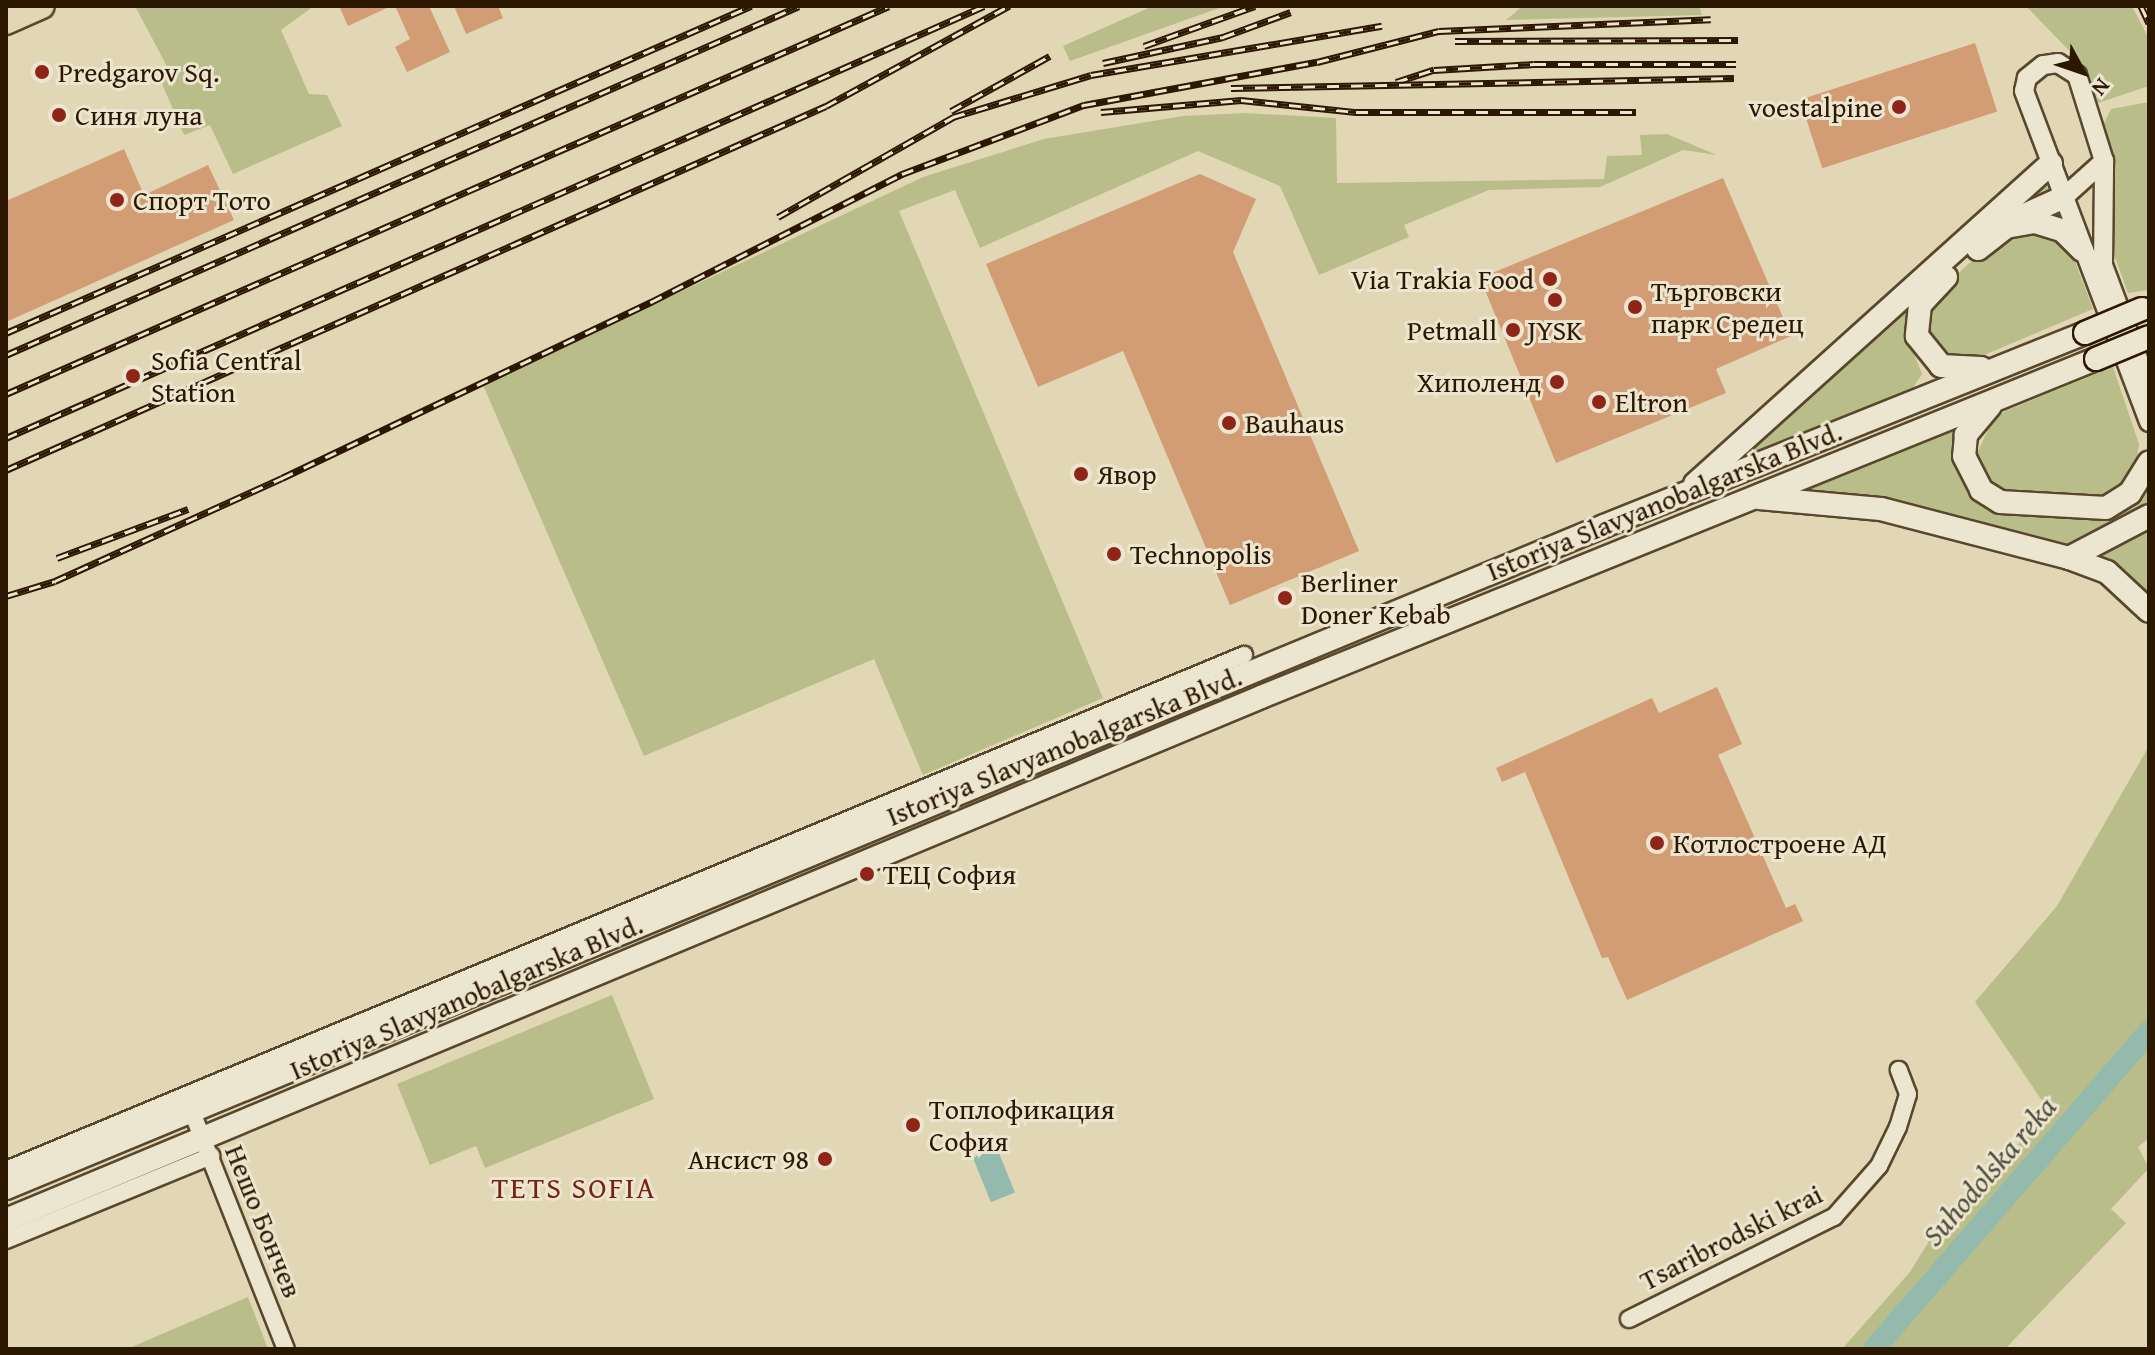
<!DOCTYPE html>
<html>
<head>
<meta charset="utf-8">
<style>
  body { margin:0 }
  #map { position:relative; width:2155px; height:1355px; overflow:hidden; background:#e1d7b5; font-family:"Gentium Book Plus",serif }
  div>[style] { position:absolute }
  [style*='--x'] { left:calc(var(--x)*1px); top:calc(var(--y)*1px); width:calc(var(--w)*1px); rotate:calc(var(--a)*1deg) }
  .green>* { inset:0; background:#b9bd89 }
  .water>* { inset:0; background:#94baad; transform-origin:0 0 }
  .river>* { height:22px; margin:-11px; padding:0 11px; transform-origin:11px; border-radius:11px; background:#94baad }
  .building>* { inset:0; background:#d29c74; transform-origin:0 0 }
  .roads { filter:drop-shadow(2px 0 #59472d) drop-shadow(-2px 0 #59472d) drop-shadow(0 2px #59472d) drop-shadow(0 -2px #59472d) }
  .minor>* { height:16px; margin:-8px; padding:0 8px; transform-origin:8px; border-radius:8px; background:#ece5cf }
  .tertiary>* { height:18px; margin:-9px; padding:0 9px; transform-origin:9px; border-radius:9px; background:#ece5cf }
  .secondary>* { height:22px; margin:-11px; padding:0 11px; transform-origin:11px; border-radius:11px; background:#ece5cf }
  .primary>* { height:24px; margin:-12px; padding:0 12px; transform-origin:12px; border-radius:12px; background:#e1d7b5 }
  .rail>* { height:7px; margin-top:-3.5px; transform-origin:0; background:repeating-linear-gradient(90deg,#ece5cf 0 12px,#2c1700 0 24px); box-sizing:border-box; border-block:2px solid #2c1700 }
  .bridges { filter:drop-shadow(2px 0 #2c1700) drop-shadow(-2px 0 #2c1700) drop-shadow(0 2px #2c1700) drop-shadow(0 -2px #2c1700) }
  .secondary-bridge>* { height:22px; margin:-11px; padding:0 11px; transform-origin:11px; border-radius:11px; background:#ece5cf }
  .dots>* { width:22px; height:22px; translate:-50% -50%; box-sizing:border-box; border:4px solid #ece5cf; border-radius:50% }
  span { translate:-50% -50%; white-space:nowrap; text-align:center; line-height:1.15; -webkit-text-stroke:6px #ece5cf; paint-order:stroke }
  .poi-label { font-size:28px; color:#2c1700 }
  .left { translate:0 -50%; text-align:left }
  .right { translate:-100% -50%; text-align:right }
  .street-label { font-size:28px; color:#2c1700 }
  .water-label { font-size:30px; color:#50503d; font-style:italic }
  .neighbourhood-label { font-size:30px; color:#7a1f14; letter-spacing:2px }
  .frame { position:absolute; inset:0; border:8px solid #2c1700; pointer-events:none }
  .north { position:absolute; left:2043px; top:32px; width:80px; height:80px; -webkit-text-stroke:6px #ece5cf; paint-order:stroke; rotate:130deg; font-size:22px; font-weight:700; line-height:32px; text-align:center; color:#2c1700 }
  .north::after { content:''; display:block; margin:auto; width:28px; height:36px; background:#2c1700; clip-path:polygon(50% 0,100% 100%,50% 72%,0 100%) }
</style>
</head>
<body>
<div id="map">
  <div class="green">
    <div style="clip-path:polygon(135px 6px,314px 6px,281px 30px,309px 94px,327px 95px,342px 126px,233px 174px,210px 125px,184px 135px,160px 79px,171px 74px)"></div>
    <div style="clip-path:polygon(1153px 6px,1225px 6px,1070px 61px,1063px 46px)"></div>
    <div style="clip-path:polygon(1523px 6px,1699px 6px,1702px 15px,1506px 20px)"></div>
    <div style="clip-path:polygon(2026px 6px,2132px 6px,2149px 39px,2149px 86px,2098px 103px,2084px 66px)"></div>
    <div style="clip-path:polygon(2149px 102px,2149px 290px,2128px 293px,2112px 249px,2115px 171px,2103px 125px,2111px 109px)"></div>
    <div style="clip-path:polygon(1245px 113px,1336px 118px,1337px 183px,1604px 179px,1607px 156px,1642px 155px,1640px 135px,1667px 134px,1717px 155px,1683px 150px,1600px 187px,1489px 190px,1404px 225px,1409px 237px,1319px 275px,1280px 186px,1198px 151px,980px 248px,955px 190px,899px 211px,1103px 698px,923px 775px,874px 659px,644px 756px,483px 385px,923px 177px,1044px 139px,1183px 116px)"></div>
    <div style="clip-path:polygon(2045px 184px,2050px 191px,2025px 204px,1921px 293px,1905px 332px,1922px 374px,1911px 391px,1725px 465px,2033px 187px)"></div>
    <div style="clip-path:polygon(2032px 226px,2069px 246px,2093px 309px,1970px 361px,1942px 358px,1927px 337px,1928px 308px,1940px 290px,1996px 239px)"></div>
    <div style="clip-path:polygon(2113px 367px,2139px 444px,2134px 479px,2108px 499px,2022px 502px,1988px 483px,1977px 453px,1991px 424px,2005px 411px)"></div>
    <div style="clip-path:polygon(1965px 426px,1987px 504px,2019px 514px,2104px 515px,2148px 481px,2149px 509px,2063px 551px,1863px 498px,1794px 494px)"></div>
    <div style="clip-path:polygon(2149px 526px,2149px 601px,2092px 555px)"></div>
    <div style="clip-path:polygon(2149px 746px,2149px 1138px,2138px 1147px,2149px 1168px,2111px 1209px,2126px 1223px,2005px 1349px,1842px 1349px,1910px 1272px,1942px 1220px,2003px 1163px,2047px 1108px,1975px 1002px,2057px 906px)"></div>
    <div style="clip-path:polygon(612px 995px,654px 1099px,485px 1168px,476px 1146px,430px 1165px,397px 1084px)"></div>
    <div style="clip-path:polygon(248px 1297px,268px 1349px,127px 1349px)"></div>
  </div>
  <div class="water">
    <div style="left:997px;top:1148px;width:48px;height:26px;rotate:68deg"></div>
  </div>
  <div class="river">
    <div style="--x:1874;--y:1349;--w:420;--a:-49.1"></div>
  </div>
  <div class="building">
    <div style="clip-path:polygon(339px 6px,391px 6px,348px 26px)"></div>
    <div style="clip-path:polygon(395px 6px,429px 6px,450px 52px,407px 72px,395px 47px,410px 39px)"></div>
    <div style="clip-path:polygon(454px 6px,498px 6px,503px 18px,466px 34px)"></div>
    <div style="left:1975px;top:43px;width:72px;height:184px;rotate:72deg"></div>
    <div style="clip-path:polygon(124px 149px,144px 195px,208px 165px,234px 220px,6px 322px,6px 201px)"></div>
    <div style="clip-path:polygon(1200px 174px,1256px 199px,1233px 252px,1359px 551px,1230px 605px,1123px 351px,1038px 387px,986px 264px)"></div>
    <div style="clip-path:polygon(1723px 178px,1791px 336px,1716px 369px,1726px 393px,1556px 463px,1480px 278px)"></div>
    <div style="clip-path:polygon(1717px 687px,1742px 744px,1718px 755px,1786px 908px,1795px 904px,1803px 921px,1627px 1000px,1608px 957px,1602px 958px,1525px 772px,1502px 782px,1496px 768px,1652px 698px,1659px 713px)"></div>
  </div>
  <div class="roads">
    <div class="minor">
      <div style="--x:192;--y:1112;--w:255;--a:68.4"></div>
      <div style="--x:6;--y:1170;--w:1341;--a:-22.59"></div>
      <div style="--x:6;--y:1240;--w:222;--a:-22.3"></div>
      <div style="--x:1629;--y:1319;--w:229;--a:-26.5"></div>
      <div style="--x:1834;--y:1217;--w:68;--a:-48.6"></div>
      <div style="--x:1879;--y:1166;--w:43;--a:-64"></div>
      <div style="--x:1898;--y:1127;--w:34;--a:-73"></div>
      <div style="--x:1908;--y:1094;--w:26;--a:-111"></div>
    </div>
    <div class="tertiary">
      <div style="--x:2064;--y:197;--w:54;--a:-42"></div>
      <div style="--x:2149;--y:388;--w:131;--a:-110.5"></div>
      <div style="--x:2103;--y:265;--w:104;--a:-89.4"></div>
      <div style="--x:2104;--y:161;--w:90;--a:-107.4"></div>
      <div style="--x:2077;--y:75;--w:22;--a:-148"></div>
      <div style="--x:2058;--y:63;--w:15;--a:172"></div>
      <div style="--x:2043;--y:65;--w:21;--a:141"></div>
      <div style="--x:2027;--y:78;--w:13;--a:103"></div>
      <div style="--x:2024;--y:91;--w:354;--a:69.3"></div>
    </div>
    <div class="secondary">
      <div style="--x:2009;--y:222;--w:60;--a:-24.4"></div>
      <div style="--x:1978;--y:249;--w:36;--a:-38"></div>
      <div style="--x:2006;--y:227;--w:29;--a:-10"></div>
      <div style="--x:2035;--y:222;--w:28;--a:17"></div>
      <div style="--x:2062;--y:230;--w:28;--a:45"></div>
      <div style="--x:1946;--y:277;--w:38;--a:133"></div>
      <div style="--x:1920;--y:305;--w:31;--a:96"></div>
      <div style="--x:1917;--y:336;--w:38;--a:51"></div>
      <div style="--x:1941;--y:366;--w:40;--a:2.9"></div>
      <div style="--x:1990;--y:406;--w:38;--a:130"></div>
      <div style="--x:1966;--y:435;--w:21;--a:95"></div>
      <div style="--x:1964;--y:456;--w:38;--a:63"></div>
      <div style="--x:1981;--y:490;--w:22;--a:32"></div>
      <div style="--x:2000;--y:502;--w:106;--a:3.2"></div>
      <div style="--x:2106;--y:508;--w:28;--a:-32"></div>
      <div style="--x:2130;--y:493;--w:36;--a:-58"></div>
      <div style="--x:1695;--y:484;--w:479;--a:-42"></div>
      <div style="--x:1759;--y:498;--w:122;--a:5.2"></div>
      <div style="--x:1881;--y:509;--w:194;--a:14.6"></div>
      <div style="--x:2069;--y:558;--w:40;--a:20.2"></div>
      <div style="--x:2107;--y:572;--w:57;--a:42.9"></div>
      <div style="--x:2069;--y:558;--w:90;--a:-27.7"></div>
      <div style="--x:6;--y:1188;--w:1730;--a:-22.5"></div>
      <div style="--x:1604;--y:526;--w:518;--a:-21.86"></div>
      <div style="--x:6;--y:1220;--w:1360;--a:-22.62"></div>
      <div style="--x:1261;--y:697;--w:901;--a:-22.04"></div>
    </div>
    <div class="primary">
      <div style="--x:6;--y:22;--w:39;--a:-24"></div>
    </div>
  </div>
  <div class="rail">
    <div style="--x:2141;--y:6;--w:19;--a:65"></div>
    <div style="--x:1455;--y:41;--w:283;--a:-0.2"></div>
    <div style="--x:1144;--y:46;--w:118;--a:-19.8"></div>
    <div style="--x:1103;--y:63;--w:123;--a:-12.2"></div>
    <div style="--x:1223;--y:37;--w:72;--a:-20.2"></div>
    <div style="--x:1396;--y:82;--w:40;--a:-18"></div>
    <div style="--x:1434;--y:70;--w:100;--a:-3.4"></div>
    <div style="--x:1534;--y:64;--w:202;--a:0"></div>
    <div style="--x:1231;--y:88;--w:503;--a:-1.14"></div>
    <div style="--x:951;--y:111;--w:113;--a:-29.1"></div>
    <div style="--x:1101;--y:112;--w:141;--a:-4.9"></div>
    <div style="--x:1241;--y:100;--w:116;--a:6"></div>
    <div style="--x:1356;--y:112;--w:280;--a:0"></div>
    <div style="--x:778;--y:217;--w:202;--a:-29.7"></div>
    <div style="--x:953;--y:117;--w:144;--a:-16.9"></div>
    <div style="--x:1091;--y:75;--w:295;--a:-9.6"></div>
    <div style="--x:6;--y:333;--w:814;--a:-23.7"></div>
    <div style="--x:6;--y:355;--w:866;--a:-23.75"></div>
    <div style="--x:6;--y:394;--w:964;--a:-23.72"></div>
    <div style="--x:6;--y:438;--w:1069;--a:-23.83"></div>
    <div style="--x:6;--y:470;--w:897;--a:-23.94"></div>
    <div style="--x:826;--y:106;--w:209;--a:-28.7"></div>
    <div style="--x:57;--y:558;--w:140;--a:-20.5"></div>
    <div style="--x:6;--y:596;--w:51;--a:-17"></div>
    <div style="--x:55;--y:581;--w:249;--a:-24.4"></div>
    <div style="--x:282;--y:478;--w:409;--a:-25.5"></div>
    <div style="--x:651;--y:302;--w:282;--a:-27"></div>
    <div style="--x:902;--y:174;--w:195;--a:-20.8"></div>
    <div style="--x:1084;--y:105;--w:237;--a:-10.5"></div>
    <div style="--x:1317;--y:62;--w:126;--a:-14.3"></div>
    <div style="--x:1439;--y:31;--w:272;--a:-2.5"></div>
  </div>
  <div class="bridges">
    <div class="secondary-bridge">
      <div style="--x:2085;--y:333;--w:62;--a:-22.8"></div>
      <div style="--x:2096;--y:359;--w:57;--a:-22.5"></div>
    </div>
  </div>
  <div class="dots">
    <div style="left:42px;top:72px;background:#8f2418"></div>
    <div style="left:1899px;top:107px;background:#8f2418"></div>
    <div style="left:59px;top:115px;background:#8f2418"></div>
    <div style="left:117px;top:200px;background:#8f2418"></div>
    <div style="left:1550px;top:279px;background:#8f2418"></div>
    <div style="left:1555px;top:300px;background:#8f2418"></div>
    <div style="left:1635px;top:307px;background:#8f2418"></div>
    <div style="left:1513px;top:330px;background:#8f2418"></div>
    <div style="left:133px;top:376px;background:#8f2418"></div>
    <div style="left:1557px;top:382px;background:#8f2418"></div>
    <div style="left:1599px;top:402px;background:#8f2418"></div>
    <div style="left:1229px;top:423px;background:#8f2418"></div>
    <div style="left:1081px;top:474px;background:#8f2418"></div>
    <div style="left:1114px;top:554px;background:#8f2418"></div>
    <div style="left:1285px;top:598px;background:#8f2418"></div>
    <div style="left:1657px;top:843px;background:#8f2418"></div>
    <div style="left:867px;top:874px;background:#8f2418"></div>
    <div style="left:913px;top:1125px;background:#8f2418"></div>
    <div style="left:825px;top:1159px;background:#8f2418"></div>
  </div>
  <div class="poi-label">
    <span class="left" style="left:58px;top:72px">Predgarov Sq.</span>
    <span class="right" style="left:1883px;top:107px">voestalpine</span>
    <span class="left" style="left:75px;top:115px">Синя луна</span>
    <span class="left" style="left:133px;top:200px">Спорт Тото</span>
    <span class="right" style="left:1534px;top:279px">Via Trakia Food</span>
    <span class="left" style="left:1651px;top:307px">Търговски<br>парк Средец</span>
    <span class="right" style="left:1497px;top:330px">Petmall</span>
    <span style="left:1555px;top:330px">JYSK</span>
    <span class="left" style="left:151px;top:376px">Sofia Central<br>Station</span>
    <span class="right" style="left:1541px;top:382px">Хиполенд</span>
    <span class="left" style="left:1615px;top:402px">Eltron</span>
    <span class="left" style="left:1245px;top:423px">Bauhaus</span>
    <span class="left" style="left:1097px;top:474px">Явор</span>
    <span class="left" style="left:1130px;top:554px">Technopolis</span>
    <span class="left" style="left:1301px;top:598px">Berliner<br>Doner Kebab</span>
    <span class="left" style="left:1673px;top:843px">Котлостроене АД</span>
    <span class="left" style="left:883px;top:874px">ТЕЦ София</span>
    <span class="left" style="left:929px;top:1125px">Топлофикация<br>София</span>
    <span class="right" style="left:809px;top:1159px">Ансист 98</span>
  </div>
  <div class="street-label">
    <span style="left:1664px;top:501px;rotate:-22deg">Istoriya Slavyanobalgarska Blvd.</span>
    <span style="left:1064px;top:746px;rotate:-22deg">Istoriya Slavyanobalgarska Blvd.</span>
    <span style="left:466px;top:997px;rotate:-23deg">Istoriya Slavyanobalgarska Blvd.</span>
    <span style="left:264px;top:1221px;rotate:68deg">Нешо Бончев</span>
    <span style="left:1731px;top:1237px;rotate:-27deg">Tsaribrodski krai</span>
  </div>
  <div class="water-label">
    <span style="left:1989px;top:1171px;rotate:-49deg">Suhodolska reka</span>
  </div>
  <div class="neighbourhood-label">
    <span style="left:574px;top:1187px">TETS SOFIA</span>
  </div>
  <div class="frame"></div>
  <div class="north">N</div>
</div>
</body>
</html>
